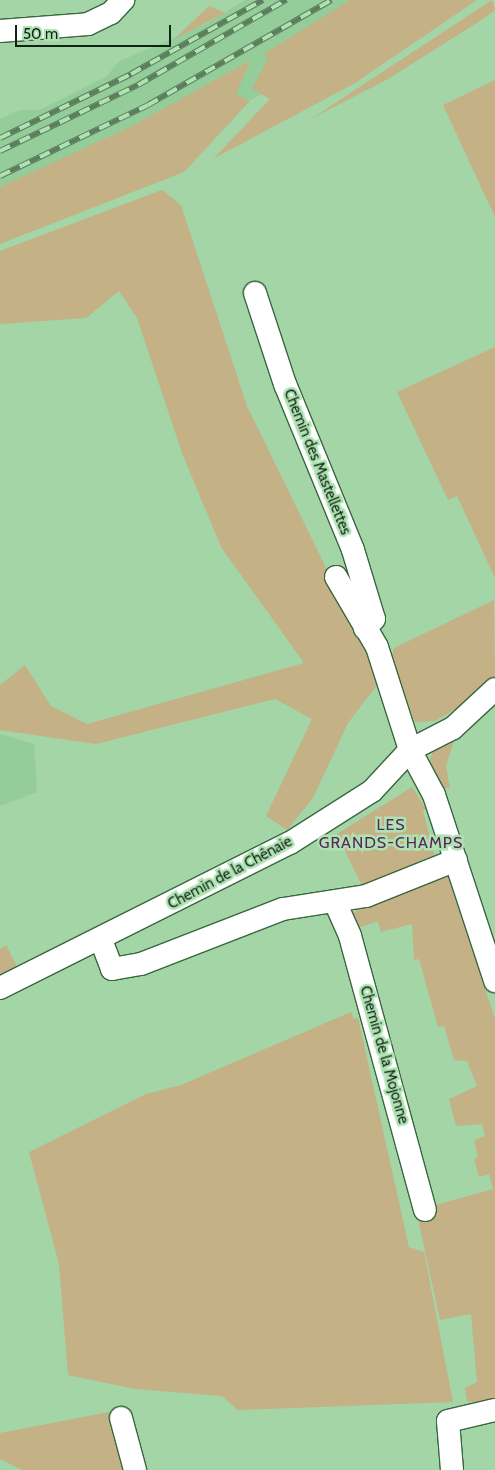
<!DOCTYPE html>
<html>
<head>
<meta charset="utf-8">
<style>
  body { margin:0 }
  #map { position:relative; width:495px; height:1470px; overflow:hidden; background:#a3d5a7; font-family:Cabin,sans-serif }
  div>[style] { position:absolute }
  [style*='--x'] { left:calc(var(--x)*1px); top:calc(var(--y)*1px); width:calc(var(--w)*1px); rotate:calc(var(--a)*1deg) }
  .built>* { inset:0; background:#94cd99 }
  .green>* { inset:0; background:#c4b185 }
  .roads { filter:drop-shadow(1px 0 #38673e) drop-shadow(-1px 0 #38673e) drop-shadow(0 1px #38673e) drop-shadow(0 -1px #38673e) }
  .minor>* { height:22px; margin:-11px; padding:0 11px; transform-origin:11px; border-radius:11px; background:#fff }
  .rail>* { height:5.5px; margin-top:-2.75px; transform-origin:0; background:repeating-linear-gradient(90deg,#afe2b3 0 11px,#5b7e5f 0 22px); box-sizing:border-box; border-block:1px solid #5b7e5f }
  span { translate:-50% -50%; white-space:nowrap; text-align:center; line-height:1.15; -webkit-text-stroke:5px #afe2b3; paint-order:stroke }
  .street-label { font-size:15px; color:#102413 }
  .neighbourhood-label { font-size:16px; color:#582758; letter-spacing:1px }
  .scale { position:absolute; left:15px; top:25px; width:156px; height:22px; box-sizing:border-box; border:2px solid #102413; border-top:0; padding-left:6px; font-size:15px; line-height:18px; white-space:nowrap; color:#102413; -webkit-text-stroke:4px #afe2b3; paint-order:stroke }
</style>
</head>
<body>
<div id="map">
  <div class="built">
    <div style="clip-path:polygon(245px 0,427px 0,380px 33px,0 229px,0 119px,20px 110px,40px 110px,107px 76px,118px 62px,206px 24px)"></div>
    <div style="clip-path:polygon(0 734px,34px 744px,37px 792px,0 806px)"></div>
  </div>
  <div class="green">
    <div style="clip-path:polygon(350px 0,477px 0,355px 83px,213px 159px,270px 99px,252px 89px,267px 60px,265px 53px)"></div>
    <div style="clip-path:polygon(492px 0,495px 10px,480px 21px,388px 79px,311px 119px)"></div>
    <div style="clip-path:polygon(209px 6px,225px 13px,173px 40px)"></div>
    <div style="clip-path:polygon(251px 60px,236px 94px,250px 101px,184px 172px,0 244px,0 187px,132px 126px)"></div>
    <div style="clip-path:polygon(495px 80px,495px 217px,443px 105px)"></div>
    <div style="clip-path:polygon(162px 190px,181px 205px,247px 406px,371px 660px,378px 684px,348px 723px,313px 798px,287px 830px,266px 816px,312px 719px,275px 699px,96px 744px,0 730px,0 685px,25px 665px,51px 706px,87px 724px,304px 663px,221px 547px,182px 453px,137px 318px,119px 291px,86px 318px,0 324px,0 251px)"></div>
    <div style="clip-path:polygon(495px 347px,495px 578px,457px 496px,448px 500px,397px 392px)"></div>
    <div style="clip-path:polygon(494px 600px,495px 677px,457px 713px,454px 710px,435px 721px,415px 722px,391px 658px,394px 648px)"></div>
    <div style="clip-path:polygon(455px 738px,446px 766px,450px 788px,439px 787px,430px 760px,433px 750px)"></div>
    <div style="clip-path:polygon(412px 787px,426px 809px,423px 811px,435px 857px,362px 886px,337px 834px)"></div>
    <div style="clip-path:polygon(446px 871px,495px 1019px,495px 1400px,479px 1403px,467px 1401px,465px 1388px,477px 1382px,471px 1314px,440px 1320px,418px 1219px,432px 1206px,493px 1189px,489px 1174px,479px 1177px,474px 1159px,478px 1157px,474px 1140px,485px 1136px,482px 1124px,456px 1126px,449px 1099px,477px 1086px,467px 1061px,454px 1060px,444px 1026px,438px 1027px,419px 959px,414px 960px,412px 924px,381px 932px,378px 921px,358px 928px,352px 913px)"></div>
    <div style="clip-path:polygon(6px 945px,17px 967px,0 975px,0 949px)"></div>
    <div style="clip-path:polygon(351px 1012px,354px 1019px,358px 1018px,409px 1247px,424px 1252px,453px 1402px,238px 1410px,222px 1396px,135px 1389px,68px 1375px,59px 1264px,29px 1152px,146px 1094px,181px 1085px)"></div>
    <div style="clip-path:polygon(109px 1412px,125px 1470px,22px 1470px,0 1459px,0 1433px)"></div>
  </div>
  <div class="roads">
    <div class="minor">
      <div style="--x:0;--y:31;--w:88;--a:-4.5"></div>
      <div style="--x:88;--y:24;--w:25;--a:-26"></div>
      <div style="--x:111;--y:13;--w:18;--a:-47"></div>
      <div style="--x:255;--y:293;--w:96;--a:71.8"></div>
      <div style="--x:285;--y:384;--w:179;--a:67.7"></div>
      <div style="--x:353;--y:550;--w:72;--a:73.1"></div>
      <div style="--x:374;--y:619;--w:13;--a:135"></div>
      <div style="--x:336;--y:577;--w:81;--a:59.6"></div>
      <div style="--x:377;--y:647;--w:108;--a:72.2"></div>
      <div style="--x:410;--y:750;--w:51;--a:61.9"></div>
      <div style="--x:434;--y:795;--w:196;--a:71.8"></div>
      <div style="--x:335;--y:902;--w:37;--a:66"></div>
      <div style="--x:350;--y:936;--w:284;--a:74.7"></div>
      <div style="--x:101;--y:940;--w:31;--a:69"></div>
      <div style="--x:112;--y:969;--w:29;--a:-10"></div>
      <div style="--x:141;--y:964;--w:152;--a:-21.2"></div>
      <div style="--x:283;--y:909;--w:84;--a:-8.9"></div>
      <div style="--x:366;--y:896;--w:97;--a:-21.8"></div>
      <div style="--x:0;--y:988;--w:324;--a:-26.6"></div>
      <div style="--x:290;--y:843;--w:97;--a:-32.4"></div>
      <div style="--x:372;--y:791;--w:56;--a:-47.2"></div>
      <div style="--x:410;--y:750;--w:48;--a:-27.1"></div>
      <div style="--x:453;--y:728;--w:57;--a:-42.9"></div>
      <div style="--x:121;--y:1418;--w:54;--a:74.9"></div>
      <div style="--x:452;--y:1470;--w:49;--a:-94.7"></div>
      <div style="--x:448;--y:1421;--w:48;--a:-13.2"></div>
    </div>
  </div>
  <div class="rail">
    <div style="--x:0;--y:138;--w:146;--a:-26"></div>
    <div style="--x:131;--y:74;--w:151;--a:-29.3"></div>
    <div style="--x:0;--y:151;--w:153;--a:-25.6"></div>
    <div style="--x:138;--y:85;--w:171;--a:-29.9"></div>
    <div style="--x:0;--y:176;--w:164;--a:-25.6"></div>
    <div style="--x:148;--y:105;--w:211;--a:-29.8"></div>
  </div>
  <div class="street-label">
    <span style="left:317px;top:462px;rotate:68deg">Chemin des Mastellettes</span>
    <span style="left:230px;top:873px;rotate:-28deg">Chemin de la Chênaie</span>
    <span style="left:384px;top:1055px;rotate:74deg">Chemin de la Mojonne</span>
  </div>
  <div class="neighbourhood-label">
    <span style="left:391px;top:834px">LES<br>GRANDS-CHAMPS</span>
  </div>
  <div class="scale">50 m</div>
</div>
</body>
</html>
